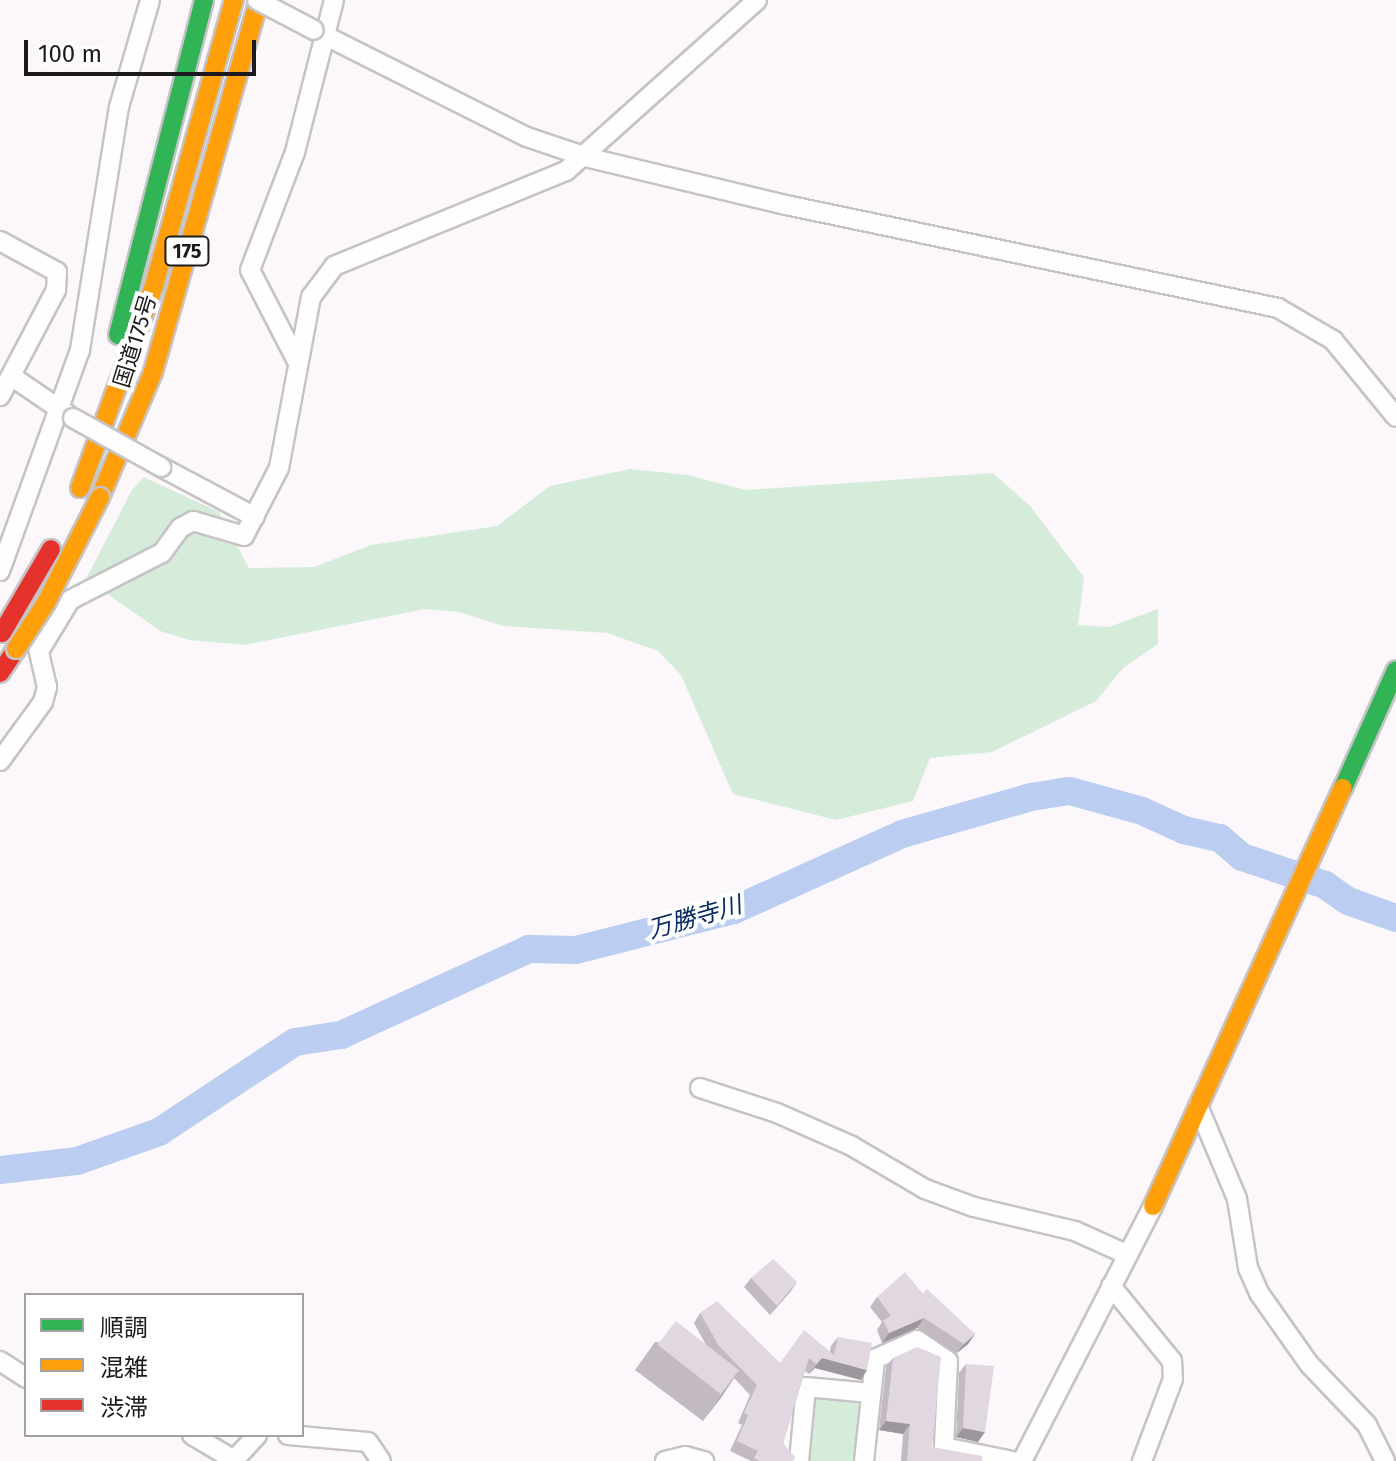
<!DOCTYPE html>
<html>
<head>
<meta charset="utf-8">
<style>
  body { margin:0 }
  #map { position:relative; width:1396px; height:1461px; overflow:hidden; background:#fcf7fb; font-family:"Fira Sans","Noto Sans JP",sans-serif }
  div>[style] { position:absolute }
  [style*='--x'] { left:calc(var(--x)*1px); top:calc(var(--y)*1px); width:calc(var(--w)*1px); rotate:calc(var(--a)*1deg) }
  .green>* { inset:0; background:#d5ecdb }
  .river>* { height:28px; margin:-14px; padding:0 14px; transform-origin:14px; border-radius:14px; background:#bbcef2 }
  .roads { filter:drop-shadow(2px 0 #c6c3c5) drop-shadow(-2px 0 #c6c3c5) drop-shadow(0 2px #c6c3c5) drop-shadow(0 -2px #c6c3c5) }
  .street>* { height:18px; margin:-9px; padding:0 9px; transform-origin:9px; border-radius:9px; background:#fffefe }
  .fast>* { height:18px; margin:-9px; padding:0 9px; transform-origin:9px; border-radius:9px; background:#30b455 }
  .slow>* { height:18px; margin:-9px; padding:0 9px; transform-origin:9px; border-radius:9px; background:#ff9f0a }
  .jam>* { height:18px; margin:-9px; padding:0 9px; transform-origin:9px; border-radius:9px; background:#e5322d }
  .bridges { filter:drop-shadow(2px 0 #c6c3c5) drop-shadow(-2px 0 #c6c3c5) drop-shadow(0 2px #c6c3c5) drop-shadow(0 -2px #c6c3c5) }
  .street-bridge>* { height:18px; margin:-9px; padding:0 9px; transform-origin:9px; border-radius:9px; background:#fffefe }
  .slow-bridge>* { height:18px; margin:-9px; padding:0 9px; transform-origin:9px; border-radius:9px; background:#ff9f0a }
  .jam-bridge>* { height:18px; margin:-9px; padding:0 9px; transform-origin:9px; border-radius:9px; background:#e5322d }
  .wall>* { inset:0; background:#c2b9c2 }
  .shaded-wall>* { inset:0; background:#9e969e }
  .building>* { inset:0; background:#e1d7e1; transform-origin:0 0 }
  span { translate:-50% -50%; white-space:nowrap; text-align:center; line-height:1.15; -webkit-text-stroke:8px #fff; paint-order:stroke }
  .shield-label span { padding:2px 6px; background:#fff; border:2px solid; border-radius:6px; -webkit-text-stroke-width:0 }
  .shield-label { font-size:20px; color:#1c1a1c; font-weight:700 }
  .street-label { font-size:22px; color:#1c1a1c }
  .water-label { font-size:24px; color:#072962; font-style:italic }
  .legend { position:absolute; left:24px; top:1293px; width:280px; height:144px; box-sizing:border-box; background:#fff; border:2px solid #a4a3a4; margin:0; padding:10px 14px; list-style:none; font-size:24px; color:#1c1a1c }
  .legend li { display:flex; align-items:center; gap:16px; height:40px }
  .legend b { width:40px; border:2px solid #a4a3a4 }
  .scale { position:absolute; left:24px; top:40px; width:232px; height:36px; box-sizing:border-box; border:4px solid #1c1a1c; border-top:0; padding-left:10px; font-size:24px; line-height:28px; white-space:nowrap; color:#1c1a1c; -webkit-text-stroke:6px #fff; paint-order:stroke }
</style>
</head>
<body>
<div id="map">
  <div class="green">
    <div style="clip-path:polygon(630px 469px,687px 475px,746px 490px,993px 473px,1030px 506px,1084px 577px,1078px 625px,1109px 627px,1158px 609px,1158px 644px,1123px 668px,1096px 701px,992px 752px,930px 758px,913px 801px,836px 820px,733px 794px,681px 675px,658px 651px,607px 633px,503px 626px,459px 612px,425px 609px,244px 645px,189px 640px,160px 631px,86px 579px,132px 490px,144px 477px,219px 512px,249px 568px,314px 567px,371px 545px,497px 526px,550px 486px)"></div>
    <div style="clip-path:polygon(809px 1391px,864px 1401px,858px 1461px,804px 1461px)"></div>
  </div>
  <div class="river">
    <div style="--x:0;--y:1170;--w:78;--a:-6.7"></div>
    <div style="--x:77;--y:1161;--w:87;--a:-19.5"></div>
    <div style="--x:159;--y:1132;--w:163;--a:-33.5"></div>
    <div style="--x:295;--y:1042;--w:47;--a:-8.7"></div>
    <div style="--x:341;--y:1035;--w:207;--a:-24.6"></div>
    <div style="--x:529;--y:949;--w:47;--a:1.2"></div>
    <div style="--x:576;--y:950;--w:163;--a:-14.2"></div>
    <div style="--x:734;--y:910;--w:184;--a:-24.3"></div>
    <div style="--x:902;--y:834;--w:134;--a:-16"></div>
    <div style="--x:1031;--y:797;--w:39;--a:-9"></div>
    <div style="--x:1070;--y:791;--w:75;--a:15.5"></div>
    <div style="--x:1142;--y:811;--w:46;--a:24.3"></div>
    <div style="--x:1184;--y:830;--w:37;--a:13"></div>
    <div style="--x:1220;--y:838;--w:29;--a:41"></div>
    <div style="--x:1242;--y:857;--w:88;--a:18.6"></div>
    <div style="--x:1325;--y:885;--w:28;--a:35"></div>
    <div style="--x:1348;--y:901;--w:51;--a:19.5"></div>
  </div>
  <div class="roads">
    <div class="street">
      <div style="--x:314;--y:30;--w:238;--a:26.7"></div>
      <div style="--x:527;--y:137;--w:62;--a:18.7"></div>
      <div style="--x:586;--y:157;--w:206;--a:13.5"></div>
      <div style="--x:786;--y:205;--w:503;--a:11.82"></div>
      <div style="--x:1278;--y:308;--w:64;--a:30.2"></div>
      <div style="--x:1333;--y:340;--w:99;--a:50.7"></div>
      <div style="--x:0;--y:241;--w:65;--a:28.5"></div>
      <div style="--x:57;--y:272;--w:18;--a:93"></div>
      <div style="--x:56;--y:290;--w:120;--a:117.8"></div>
      <div style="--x:297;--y:361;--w:102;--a:-117.3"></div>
      <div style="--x:250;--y:270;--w:126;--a:-69.1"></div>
      <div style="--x:295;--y:152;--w:157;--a:-75.6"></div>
      <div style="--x:11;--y:376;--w:68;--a:34.2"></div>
      <div style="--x:161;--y:467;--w:106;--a:28"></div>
      <div style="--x:0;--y:571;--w:235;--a:-70.1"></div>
      <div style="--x:80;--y:350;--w:246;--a:-80.9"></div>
      <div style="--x:119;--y:107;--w:111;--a:-73.8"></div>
      <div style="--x:0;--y:761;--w:73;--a:-53.9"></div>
      <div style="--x:43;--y:702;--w:16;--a:-75"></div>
      <div style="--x:47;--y:687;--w:37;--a:-103"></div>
      <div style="--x:39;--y:651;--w:60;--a:-58.7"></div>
      <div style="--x:70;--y:600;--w:103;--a:-27.1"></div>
      <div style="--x:162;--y:553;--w:31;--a:-54"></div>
      <div style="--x:180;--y:528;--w:15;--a:-28"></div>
      <div style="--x:193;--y:521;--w:53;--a:16.4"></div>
      <div style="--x:244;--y:536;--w:76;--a:-62.8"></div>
      <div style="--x:279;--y:468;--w:174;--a:-79.4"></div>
      <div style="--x:311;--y:297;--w:39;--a:-53"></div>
      <div style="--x:334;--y:266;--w:251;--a:-22.3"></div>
      <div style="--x:566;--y:171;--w:256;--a:-41.8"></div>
      <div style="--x:700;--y:1088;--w:81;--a:18"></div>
      <div style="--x:777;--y:1113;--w:80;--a:23.7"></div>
      <div style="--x:850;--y:1145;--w:87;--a:30.4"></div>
      <div style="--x:925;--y:1189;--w:52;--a:20.2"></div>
      <div style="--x:974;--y:1207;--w:104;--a:13.4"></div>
      <div style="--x:1075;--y:1231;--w:56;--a:24.3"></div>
      <div style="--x:1198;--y:1106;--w:101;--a:67.2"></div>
      <div style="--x:1237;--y:1199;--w:70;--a:80.9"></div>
      <div style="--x:1248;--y:1268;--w:27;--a:66"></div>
      <div style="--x:1259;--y:1293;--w:87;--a:54.8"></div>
      <div style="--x:1309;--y:1364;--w:84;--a:46.4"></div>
      <div style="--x:1367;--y:1425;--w:40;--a:63.4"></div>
      <div style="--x:1111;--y:1286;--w:97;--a:50.9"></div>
      <div style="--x:1172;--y:1361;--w:18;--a:87"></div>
      <div style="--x:1173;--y:1379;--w:88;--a:110.7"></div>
      <div style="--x:0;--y:1361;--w:31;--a:33"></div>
      <div style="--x:192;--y:1435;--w:51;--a:30.6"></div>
      <div style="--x:288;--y:1435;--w:80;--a:5"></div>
      <div style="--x:368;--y:1442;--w:23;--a:56"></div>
      <div style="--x:234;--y:1460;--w:34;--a:-47"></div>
      <div style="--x:665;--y:1461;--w:21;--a:-14"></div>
      <div style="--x:685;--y:1456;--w:20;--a:15"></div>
      <div style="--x:799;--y:1461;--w:74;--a:-84.6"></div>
      <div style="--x:806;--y:1387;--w:65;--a:5.3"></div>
      <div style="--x:864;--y:1461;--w:103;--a:-83.8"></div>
      <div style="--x:875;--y:1359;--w:46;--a:-24.3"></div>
      <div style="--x:917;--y:1340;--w:37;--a:34"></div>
      <div style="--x:948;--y:1361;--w:86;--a:92.7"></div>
      <div style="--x:944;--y:1447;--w:69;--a:11.6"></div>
      <div style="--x:1022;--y:1461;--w:287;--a:-62.8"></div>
    </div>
    <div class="fast">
      <div style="--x:118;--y:335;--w:346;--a:-75.6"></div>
      <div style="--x:1343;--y:788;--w:129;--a:-65.8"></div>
    </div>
    <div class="slow">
      <div style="--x:80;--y:488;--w:215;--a:-69.9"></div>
      <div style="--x:154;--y:286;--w:297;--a:-74.4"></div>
      <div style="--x:100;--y:497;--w:136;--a:-67"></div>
      <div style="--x:153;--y:372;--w:387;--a:-74.1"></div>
      <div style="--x:1153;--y:1206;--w:459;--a:-65.6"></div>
    </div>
    <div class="jam">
      <div style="--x:0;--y:673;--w:29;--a:-56"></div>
    </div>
  </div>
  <div class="bridges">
    <div class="street-bridge">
      <div style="--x:257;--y:0;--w:64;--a:27.8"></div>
      <div style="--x:73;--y:418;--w:101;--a:29.1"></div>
    </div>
    <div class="slow-bridge">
      <div style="--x:16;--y:649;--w:55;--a:-56.9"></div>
      <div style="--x:46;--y:603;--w:119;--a:-63"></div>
    </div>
    <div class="jam-bridge">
      <div style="--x:2;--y:633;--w:97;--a:-59.7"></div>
    </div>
  </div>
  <div class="wall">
    <div style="clip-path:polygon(751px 1278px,797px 1282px,770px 1315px,744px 1287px)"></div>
    <div style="clip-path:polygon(923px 1294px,975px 1334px,968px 1344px,957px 1353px,917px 1328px,882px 1343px,877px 1330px,882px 1322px,870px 1307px,877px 1297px)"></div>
    <div style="clip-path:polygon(700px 1313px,780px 1363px,830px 1351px,831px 1346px,838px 1337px,861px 1380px,815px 1368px,809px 1374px,805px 1371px,783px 1443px,793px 1461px,751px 1461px,730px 1451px,742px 1425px,738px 1423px,750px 1395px,734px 1378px,703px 1421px,635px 1370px,655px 1342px,706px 1345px,694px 1323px)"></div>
    <div style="clip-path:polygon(893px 1358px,932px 1447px,982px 1461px,901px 1461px,903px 1434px,879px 1430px,886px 1367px)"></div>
    <div style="clip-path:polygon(966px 1364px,978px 1442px,956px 1437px,959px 1373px)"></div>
  </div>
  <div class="shaded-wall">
    <div style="clip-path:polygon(797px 1282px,790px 1292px,770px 1315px,777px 1306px)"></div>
    <div style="clip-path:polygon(924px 1318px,917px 1328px,882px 1343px,889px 1333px)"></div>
    <div style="clip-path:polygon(975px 1334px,968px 1344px,957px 1353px,964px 1344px)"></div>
    <div style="clip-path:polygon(822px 1358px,867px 1370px,861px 1380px,815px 1368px,809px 1374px)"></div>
    <div style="clip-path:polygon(739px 1371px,720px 1399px,703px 1421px,723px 1393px)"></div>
    <div style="clip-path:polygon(886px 1421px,910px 1424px,903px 1434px,879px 1430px)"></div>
    <div style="clip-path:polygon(963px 1428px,985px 1432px,978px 1442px,956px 1437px)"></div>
  </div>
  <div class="building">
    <div style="clip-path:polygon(773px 1259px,797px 1282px,777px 1306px,751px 1278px)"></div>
    <div style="clip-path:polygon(905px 1272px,923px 1294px,927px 1289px,975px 1334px,964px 1344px,924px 1318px,889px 1333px,883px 1320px,891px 1316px,877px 1297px)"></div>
    <div style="clip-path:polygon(717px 1301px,780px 1363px,804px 1330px,834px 1355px,838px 1337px,872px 1343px,867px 1370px,822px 1358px,816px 1364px,809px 1358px,783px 1443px,795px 1457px,793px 1461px,759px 1461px,754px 1458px,758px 1451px,737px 1441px,748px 1415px,744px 1413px,757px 1385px,719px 1346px,700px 1313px)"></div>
    <div style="left:676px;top:1321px;width:80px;height:30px;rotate:38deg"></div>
    <div style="clip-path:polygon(917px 1347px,941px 1357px,932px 1447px,982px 1456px,982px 1461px,907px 1461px,910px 1424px,886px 1421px,893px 1358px)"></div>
    <div style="clip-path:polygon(966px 1364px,994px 1366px,985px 1432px,963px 1428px)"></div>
  </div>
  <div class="shield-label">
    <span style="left:187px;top:251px">175</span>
  </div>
  <div class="street-label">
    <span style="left:135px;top:341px;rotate:-73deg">国道175号</span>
  </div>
  <div class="water-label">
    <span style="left:695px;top:918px;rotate:-16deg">万勝寺川</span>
  </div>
  <ul class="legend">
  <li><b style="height:10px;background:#30b455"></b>順調</li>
  <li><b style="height:10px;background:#ff9f0a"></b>混雑</li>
  <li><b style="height:10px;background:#e5322d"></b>渋滞</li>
  </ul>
  <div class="scale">100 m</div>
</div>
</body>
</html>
